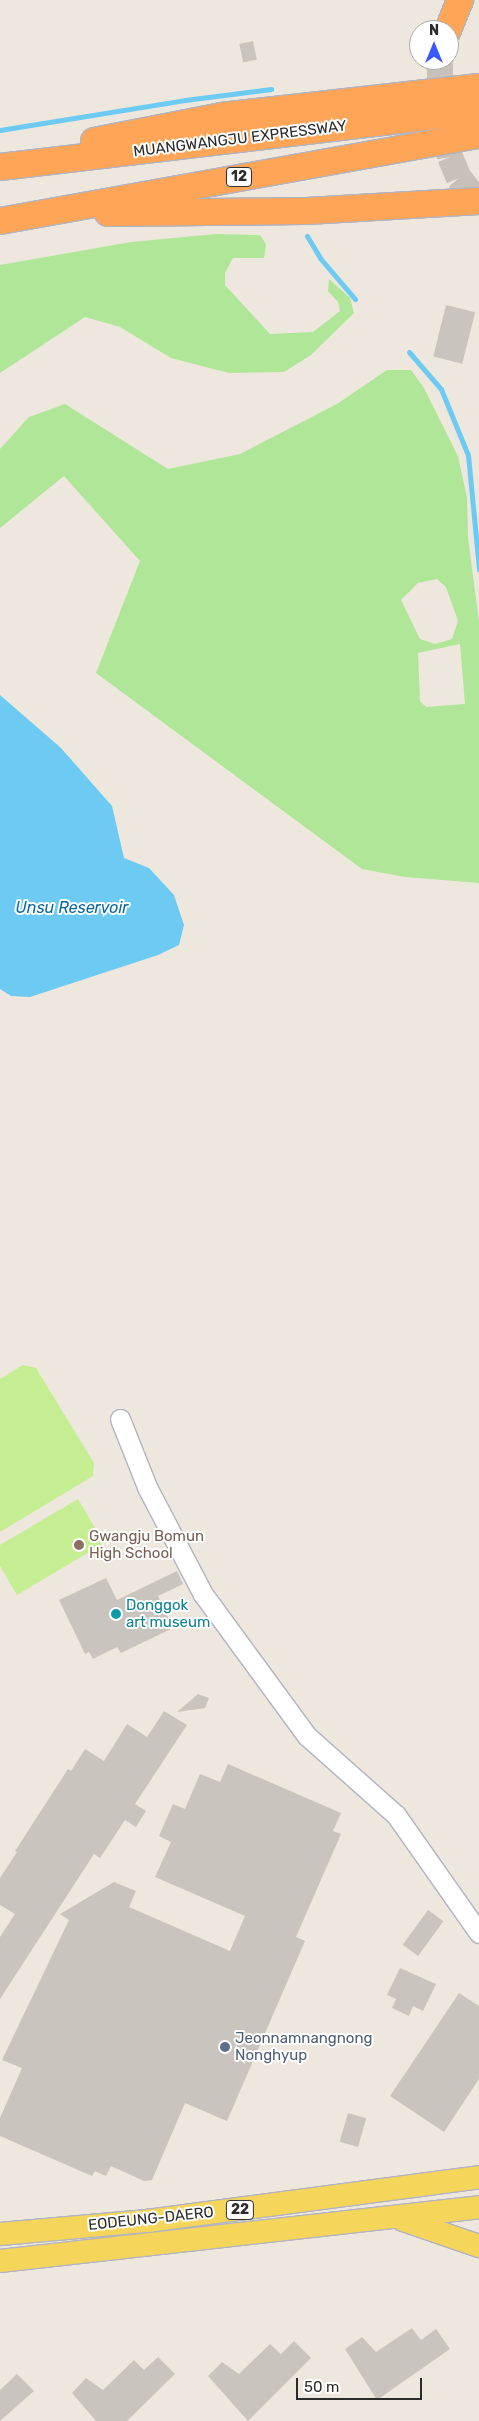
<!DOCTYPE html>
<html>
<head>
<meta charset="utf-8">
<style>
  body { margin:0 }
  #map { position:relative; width:479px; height:2421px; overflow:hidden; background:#eee7dd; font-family:Rubik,sans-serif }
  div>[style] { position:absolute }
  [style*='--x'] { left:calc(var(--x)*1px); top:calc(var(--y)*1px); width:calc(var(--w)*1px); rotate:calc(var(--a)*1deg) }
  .green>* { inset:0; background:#b0e698 }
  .pitch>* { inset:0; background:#c5ee93 }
  .water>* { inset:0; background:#6dcbf3 }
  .stream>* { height:5px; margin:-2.5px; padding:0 2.5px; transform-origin:2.5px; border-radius:2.5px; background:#6dcbf3 }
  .building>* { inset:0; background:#c9c4bd; transform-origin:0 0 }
  .highway-tunnel>* { height:26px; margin-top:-13px; transform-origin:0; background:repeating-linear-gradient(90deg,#c7c1b9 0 26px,transparent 0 39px) }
  .roads { filter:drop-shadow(1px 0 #b1b3c0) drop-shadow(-1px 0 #b1b3c0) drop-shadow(0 1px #b1b3c0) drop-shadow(0 -1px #b1b3c0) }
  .minor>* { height:19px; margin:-9.5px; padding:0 9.5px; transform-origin:9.5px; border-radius:9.5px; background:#fff }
  .major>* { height:22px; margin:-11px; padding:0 11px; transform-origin:11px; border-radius:11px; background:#f6d65a }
  .highway>* { height:26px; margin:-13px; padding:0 13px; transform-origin:13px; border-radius:13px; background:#ffa557 }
  .dots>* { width:14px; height:14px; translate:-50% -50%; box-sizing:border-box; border:2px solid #fff; border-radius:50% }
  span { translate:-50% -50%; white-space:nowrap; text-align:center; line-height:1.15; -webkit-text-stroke:4px #fff; paint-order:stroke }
  .shield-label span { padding:1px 4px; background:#fff; border:1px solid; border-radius:4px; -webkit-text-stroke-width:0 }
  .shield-label { font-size:14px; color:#2b2b2b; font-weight:700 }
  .street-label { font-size:15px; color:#2b2b2b }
  .education-label { font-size:15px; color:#785e54 }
  .left { translate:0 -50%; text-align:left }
  .culture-label { font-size:15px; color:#0d838f }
  .service-label { font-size:15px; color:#4e5e75 }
  .water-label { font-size:16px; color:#0869a2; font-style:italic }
  .north { position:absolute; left:409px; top:20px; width:50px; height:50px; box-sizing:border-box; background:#fff; border:1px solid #aaa; border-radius:50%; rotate:0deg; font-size:14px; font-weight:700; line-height:20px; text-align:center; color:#2b2b2b }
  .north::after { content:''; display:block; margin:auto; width:18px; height:22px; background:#3958ff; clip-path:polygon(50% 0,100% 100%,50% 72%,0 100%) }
  .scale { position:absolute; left:296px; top:2378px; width:126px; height:22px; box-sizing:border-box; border:2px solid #2b2b2b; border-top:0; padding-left:6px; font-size:15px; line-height:18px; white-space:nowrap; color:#2b2b2b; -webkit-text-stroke:4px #fff; paint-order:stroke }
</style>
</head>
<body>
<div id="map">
  <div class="green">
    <div style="clip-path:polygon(216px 234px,260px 235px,266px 244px,264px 258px,233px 258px,225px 273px,225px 285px,270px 334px,313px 332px,340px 311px,338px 302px,328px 291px,329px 279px,350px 298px,354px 313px,311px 355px,284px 372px,229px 373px,171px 358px,120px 327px,85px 317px,0 373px,0 265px,131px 242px)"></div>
    <div style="clip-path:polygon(evenodd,387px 370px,411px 370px,424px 388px,458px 456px,467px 498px,468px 538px,479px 622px,479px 883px,405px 877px,362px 869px,96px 673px,140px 561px,64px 476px,0 528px,0 449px,29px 417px,65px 404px,168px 469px,240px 454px,337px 404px,387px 370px,437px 579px,446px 587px,458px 621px,452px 639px,435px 644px,420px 639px,401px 600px,418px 583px,437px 579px,387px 370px,460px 644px,465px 704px,426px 707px,420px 701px,418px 653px,460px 644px)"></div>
  </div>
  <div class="pitch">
    <div style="clip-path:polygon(23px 1365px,36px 1368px,94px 1463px,93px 1476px,0 1532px,0 1379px)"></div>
    <div style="clip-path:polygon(78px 1499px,104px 1543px,17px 1595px,0 1566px,0 1545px)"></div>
  </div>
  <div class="water">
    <div style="clip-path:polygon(0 695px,61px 748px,112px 806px,124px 858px,149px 868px,174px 895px,184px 925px,179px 945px,158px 955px,30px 997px,11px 996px,0 989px)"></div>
  </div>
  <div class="stream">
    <div style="--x:0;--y:130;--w:187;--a:-9.2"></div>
    <div style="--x:185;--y:100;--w:87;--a:-7.3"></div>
    <div style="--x:307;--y:236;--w:26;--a:59"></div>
    <div style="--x:320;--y:258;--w:54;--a:49.5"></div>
    <div style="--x:409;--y:352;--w:49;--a:49.1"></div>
    <div style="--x:441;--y:389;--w:71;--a:67.8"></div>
    <div style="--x:468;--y:455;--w:115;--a:84.5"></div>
  </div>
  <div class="building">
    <div style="left:253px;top:41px;width:19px;height:14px;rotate:78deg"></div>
    <div style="left:446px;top:305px;width:30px;height:53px;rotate:14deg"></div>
    <div style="clip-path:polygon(177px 1571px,183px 1584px,158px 1596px,173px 1628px,121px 1653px,117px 1647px,93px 1659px,89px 1652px,85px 1654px,59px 1600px,106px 1578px,117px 1600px)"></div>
    <div style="clip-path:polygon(198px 1694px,209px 1698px,205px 1708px,177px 1712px)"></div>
    <div style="clip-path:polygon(164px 1711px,187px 1725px,135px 1804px,146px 1811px,136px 1827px,125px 1820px,100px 1858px,94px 1854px,0 1999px,0 1937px,15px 1914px,0 1905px,0 1878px,17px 1852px,15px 1851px,68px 1769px,71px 1771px,85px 1749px,104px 1761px,127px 1724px,147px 1737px)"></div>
    <div style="clip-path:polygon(228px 1764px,341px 1813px,333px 1831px,341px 1834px,296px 1937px,305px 1941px,227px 2121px,185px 2103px,152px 2180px,144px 2181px,111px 2166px,106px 2176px,95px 2171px,92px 2176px,0 2136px,0 2118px,22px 2068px,2px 2060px,69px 1920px,60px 1914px,114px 1882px,136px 1891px,129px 1907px,230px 1951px,245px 1916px,155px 1877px,171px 1842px,159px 1836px,173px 1804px,185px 1809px,200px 1774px,220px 1782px)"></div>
    <div style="left:428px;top:1910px;width:19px;height:43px;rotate:36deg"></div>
    <div style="clip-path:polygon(400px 1968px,436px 1984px,423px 2011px,413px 2006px,409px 2016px,392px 2008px,396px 1999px,387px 1995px)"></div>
    <div style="clip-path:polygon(459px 1993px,479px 2006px,479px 2079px,444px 2132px,390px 2096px)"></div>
    <div style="left:348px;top:2113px;width:19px;height:30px;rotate:16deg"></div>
    <div style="clip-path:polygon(412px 2328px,421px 2340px,436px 2329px,450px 2349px,377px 2400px,345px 2349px,362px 2337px,376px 2352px)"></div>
    <div style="clip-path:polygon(294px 2341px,311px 2358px,248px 2421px,208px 2376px,222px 2362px,239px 2374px,270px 2344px,281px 2354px)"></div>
    <div style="clip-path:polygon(158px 2357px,175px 2374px,127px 2421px,96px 2421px,72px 2393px,86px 2378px,103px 2390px,134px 2360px,144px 2370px)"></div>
    <div style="clip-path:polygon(17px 2374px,34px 2391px,0 2421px,0 2390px)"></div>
  </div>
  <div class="highway-tunnel">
    <div style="--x:440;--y:60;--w:37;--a:90"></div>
    <div style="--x:440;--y:97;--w:61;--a:80.5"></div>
    <div style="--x:450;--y:157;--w:23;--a:67"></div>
    <div style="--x:459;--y:178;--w:32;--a:51"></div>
  </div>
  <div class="roads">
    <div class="minor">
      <div style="--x:120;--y:1419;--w:73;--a:68.3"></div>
      <div style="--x:147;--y:1487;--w:121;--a:62.4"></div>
      <div style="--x:203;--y:1594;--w:176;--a:53.8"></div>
      <div style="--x:307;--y:1736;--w:119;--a:41.6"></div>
      <div style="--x:396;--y:1815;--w:144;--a:54.9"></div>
    </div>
    <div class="major">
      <div style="--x:403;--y:2220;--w:80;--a:18.9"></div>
      <div style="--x:0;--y:2234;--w:148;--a:-5.1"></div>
      <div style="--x:147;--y:2221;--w:335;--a:-7.5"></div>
      <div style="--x:0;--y:2261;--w:482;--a:-6.4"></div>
    </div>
    <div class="highway">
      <div style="--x:448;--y:30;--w:32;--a:-68"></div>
      <div style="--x:94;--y:141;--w:129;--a:-11.1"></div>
      <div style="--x:221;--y:116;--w:260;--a:-6.4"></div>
      <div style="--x:0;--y:167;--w:482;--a:-6.7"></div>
      <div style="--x:108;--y:213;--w:199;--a:-0.6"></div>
      <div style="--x:307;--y:211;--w:172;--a:-3.3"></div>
      <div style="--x:0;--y:221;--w:487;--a:-10.2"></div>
    </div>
  </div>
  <div class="dots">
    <div style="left:79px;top:1545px;background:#8d6e63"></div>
    <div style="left:116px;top:1614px;background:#0f9aa8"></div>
    <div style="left:225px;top:2047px;background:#5c6f8a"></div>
  </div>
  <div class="shield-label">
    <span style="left:239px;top:177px">12</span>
    <span style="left:240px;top:2210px">22</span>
  </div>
  <div class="street-label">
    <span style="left:240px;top:139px;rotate:-7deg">MUANGWANGJU EXPRESSWAY</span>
    <span style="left:151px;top:2219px;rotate:-6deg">EODEUNG-DAERO</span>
  </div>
  <div class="education-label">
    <span class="left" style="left:89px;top:1545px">Gwangju Bomun<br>High School</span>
  </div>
  <div class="culture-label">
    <span class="left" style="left:126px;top:1614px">Donggok<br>art museum</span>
  </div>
  <div class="service-label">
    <span class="left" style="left:235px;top:2047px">Jeonnamnangnong<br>Nonghyup</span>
  </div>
  <div class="water-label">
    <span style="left:72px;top:908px">Unsu Reservoir</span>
  </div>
  <div class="north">N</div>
  <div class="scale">50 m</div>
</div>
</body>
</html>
